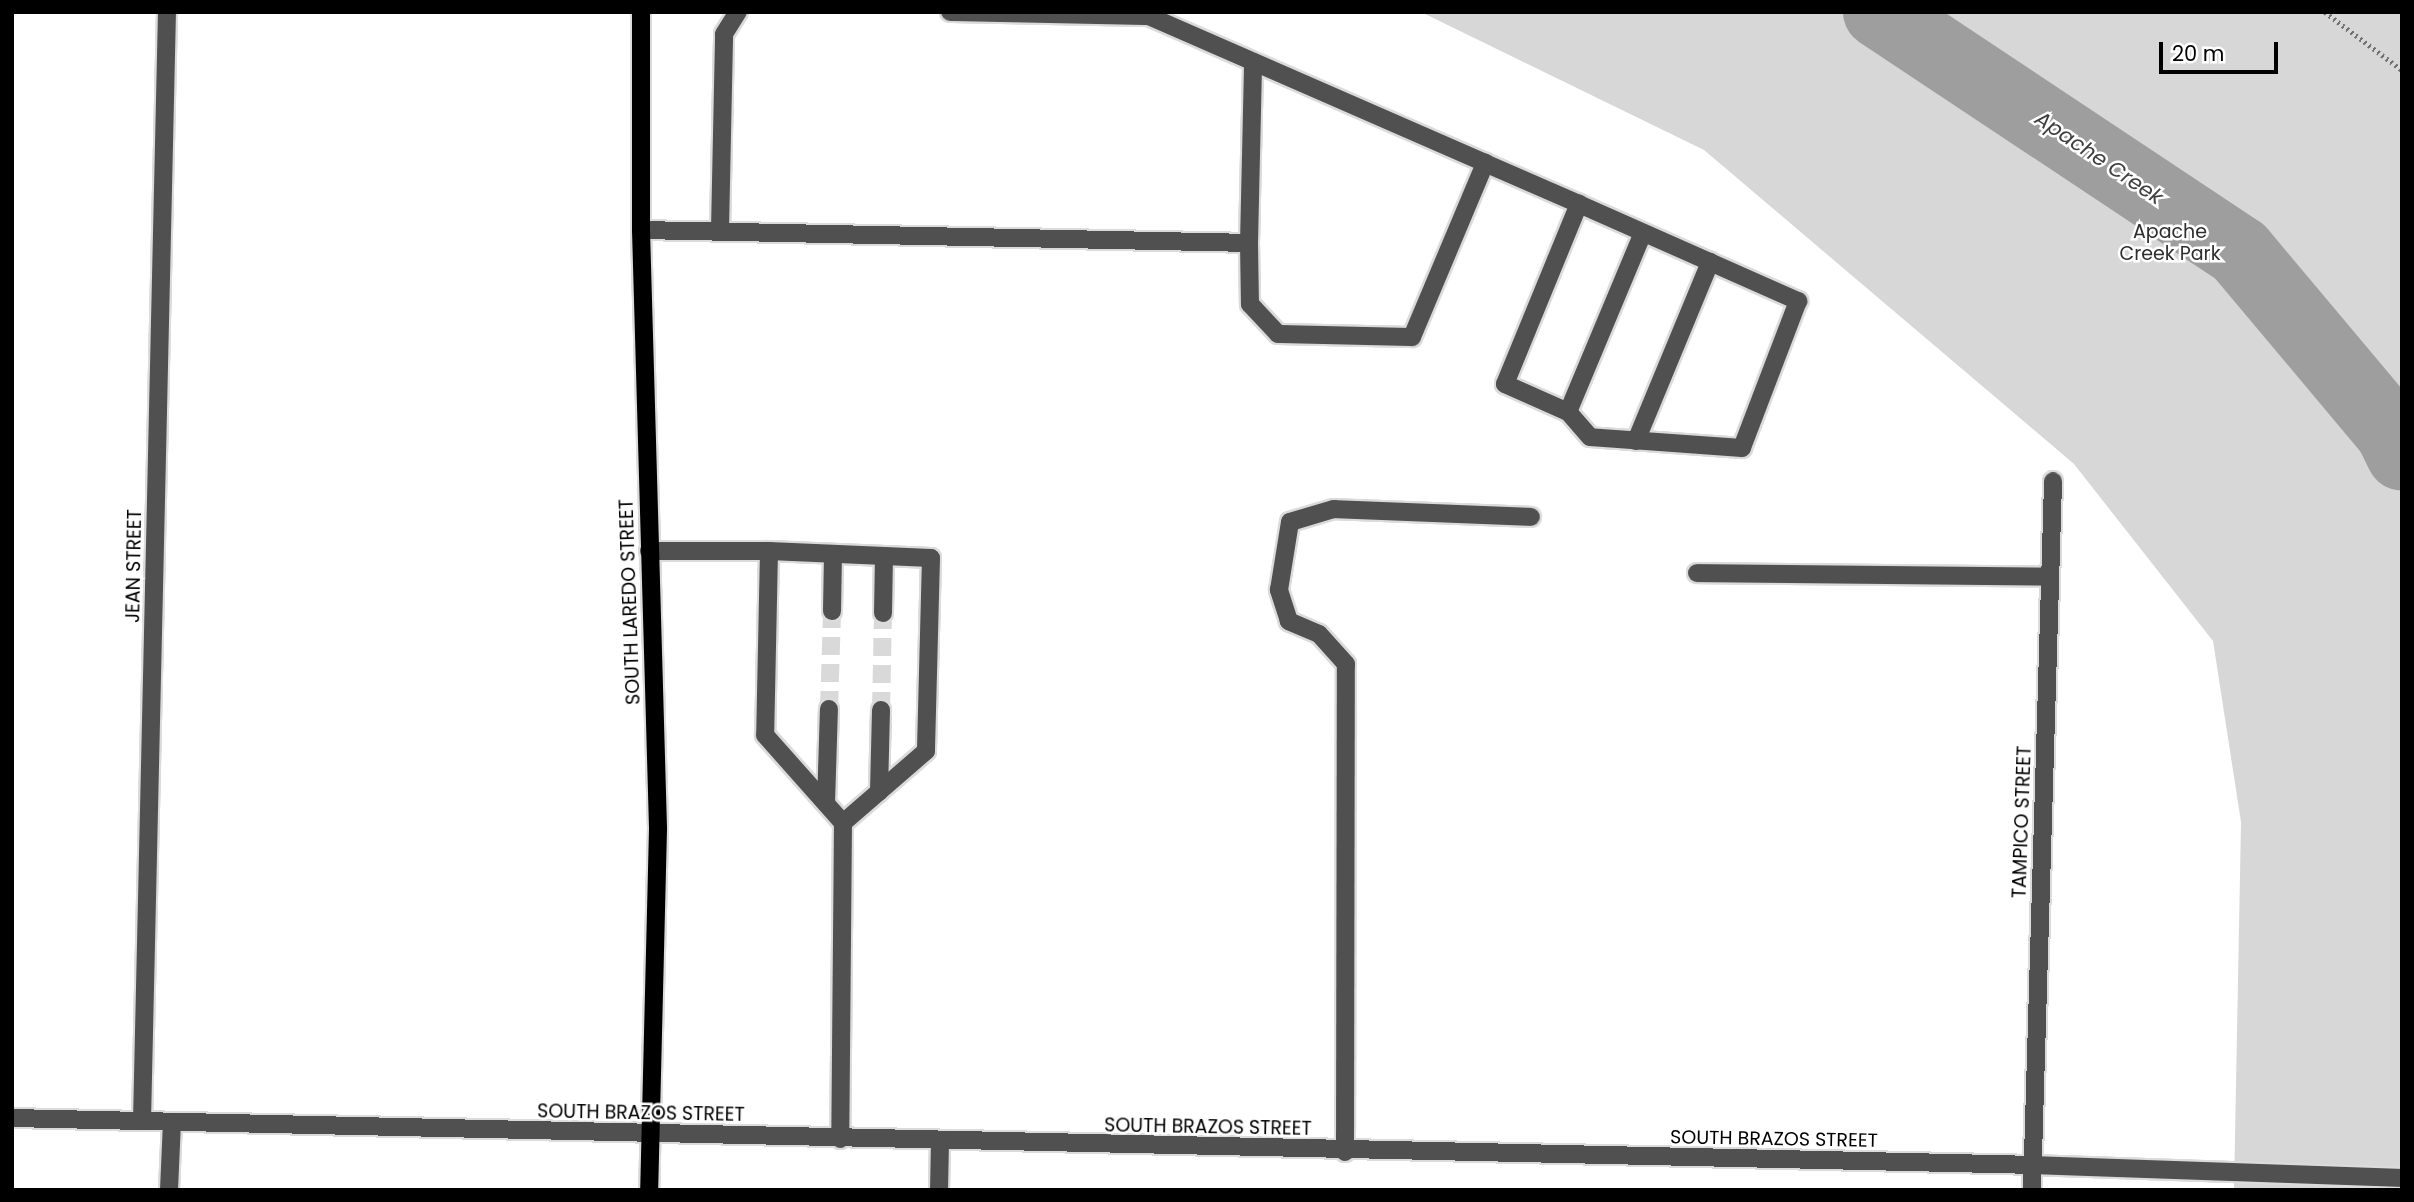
<!DOCTYPE html>
<html>
<head>
<meta charset="utf-8">
<style>
  body { margin:0 }
  #map { position:relative; width:2414px; height:1202px; overflow:hidden; background:#fff; font-family:Poppins,sans-serif }
  div>[style] { position:absolute }
  [style*='--x'] { left:calc(var(--x)*1px); top:calc(var(--y)*1px); width:calc(var(--w)*1px); rotate:calc(var(--a)*1deg) }
  .green>* { inset:0; background:#d7d7d7 }
  .river>* { height:72px; margin:-36px; padding:0 36px; transform-origin:36px; border-radius:36px; background:#9e9e9e }
  .minor-tunnel>* { height:18px; margin-top:-9px; transform-origin:0; background:repeating-linear-gradient(90deg,#d9d9d9 0 18px,transparent 0 27px) }
  .path>* { height:4.5px; margin-top:-2.25px; transform-origin:0; background:repeating-linear-gradient(90deg,#727272 0 2px,transparent 0 5.5px) }
  .roads { filter:drop-shadow(2px 0 #dbdbdb) drop-shadow(-2px 0 #dbdbdb) drop-shadow(0 2px #dbdbdb) drop-shadow(0 -2px #dbdbdb) }
  .minor>* { height:18px; margin:-9px; padding:0 9px; transform-origin:9px; border-radius:9px; background:#505050 }
  .major>* { height:18px; margin:-9px; padding:0 9px; transform-origin:9px; border-radius:9px; background:#000 }
  span { translate:-50% -50%; white-space:nowrap; text-align:center; line-height:1.15; -webkit-text-stroke:5px #fff; paint-order:stroke }
  .park-label { font-size:19px; color:#2e2e2e }
  .street-label { font-size:19px; color:#000 }
  .water-label { font-size:21px; color:#3f3f3f; font-style:italic }
  .frame { position:absolute; inset:0; border:14px solid #000; pointer-events:none }
  .scale { position:absolute; left:2159px; top:42px; width:119px; height:32px; box-sizing:border-box; border:4px solid #000; border-top:0; padding-left:9px; font-size:21px; line-height:24px; white-space:nowrap; color:#000; -webkit-text-stroke:5px #fff; paint-order:stroke }
</style>
</head>
<body>
<div id="map">
  <div class="green">
    <div style="clip-path:polygon(1421px 12px,2402px 12px,2402px 1190px,2234px 1190px,2241px 822px,2213px 641px,2074px 464px,1704px 150px)"></div>
  </div>
  <div class="river">
    <div style="--x:1879;--y:12;--w:433;--a:33.6"></div>
    <div style="--x:2240;--y:252;--w:235;--a:50"></div>
    <div style="--x:2391;--y:432;--w:25;--a:64"></div>
  </div>
  <div class="minor-tunnel">
    <div style="--x:829;--y:709;--w:98;--a:-88.2"></div>
    <div style="--x:881;--y:710;--w:97;--a:-88.8"></div>
  </div>
  <div class="path">
    <div style="--x:2325;--y:12;--w:96;--a:37"></div>
  </div>
  <div class="roads">
    <div class="minor">
      <div style="--x:1485;--y:163;--w:103;--a:23.6"></div>
      <div style="--x:1579;--y:204;--w:240;--a:23.9"></div>
      <div style="--x:1798;--y:301;--w:157;--a:110.9"></div>
      <div style="--x:1742;--y:448;--w:152;--a:-175.9"></div>
      <div style="--x:1590;--y:437;--w:33;--a:-131"></div>
      <div style="--x:1568;--y:412;--w:69;--a:-156"></div>
      <div style="--x:1505;--y:384;--w:195;--a:-67.7"></div>
      <div style="--x:641;--y:230;--w:608;--a:1.22"></div>
      <div style="--x:1249;--y:243;--w:61;--a:89.1"></div>
      <div style="--x:1250;--y:304;--w:41;--a:47"></div>
      <div style="--x:1278;--y:334;--w:134;--a:1.3"></div>
      <div style="--x:1412;--y:337;--w:189;--a:-67.2"></div>
      <div style="--x:1485;--y:163;--w:368;--a:-156.4"></div>
      <div style="--x:1148;--y:16;--w:198;--a:-178.8"></div>
      <div style="--x:720;--y:230;--w:196;--a:-88.8"></div>
      <div style="--x:724;--y:34;--w:26;--a:-58"></div>
      <div style="--x:1249;--y:243;--w:181;--a:-88.7"></div>
      <div style="--x:1568;--y:412;--w:194;--a:-67.3"></div>
      <div style="--x:1636;--y:441;--w:194;--a:-67.5"></div>
      <div style="--x:649;--y:551;--w:120;--a:0"></div>
      <div style="--x:769;--y:551;--w:184;--a:91.2"></div>
      <div style="--x:765;--y:735;--w:118;--a:48.4"></div>
      <div style="--x:843;--y:823;--w:316;--a:90.5"></div>
      <div style="--x:769;--y:551;--w:162;--a:2.5"></div>
      <div style="--x:931;--y:558;--w:193;--a:91.5"></div>
      <div style="--x:926;--y:751;--w:110;--a:139.1"></div>
      <div style="--x:1697;--y:573;--w:353;--a:0.6"></div>
      <div style="--x:832;--y:611;--w:57;--a:-89"></div>
      <div style="--x:883;--y:613;--w:57;--a:-89"></div>
      <div style="--x:879;--y:792;--w:82;--a:-88.6"></div>
      <div style="--x:826;--y:803;--w:94;--a:-88.2"></div>
      <div style="--x:12;--y:1118;--w:2022;--a:1.33"></div>
      <div style="--x:2033;--y:1165;--w:369;--a:2"></div>
      <div style="--x:142;--y:1121;--w:1109;--a:-88.71"></div>
      <div style="--x:1345;--y:1152;--w:488;--a:-89.9"></div>
      <div style="--x:1346;--y:664;--w:40;--a:-132"></div>
      <div style="--x:1319;--y:634;--w:33;--a:-157"></div>
      <div style="--x:1289;--y:621;--w:33;--a:-108"></div>
      <div style="--x:1279;--y:590;--w:69;--a:-80.8"></div>
      <div style="--x:1290;--y:522;--w:46;--a:-16.5"></div>
      <div style="--x:1334;--y:509;--w:197;--a:2.3"></div>
      <div style="--x:169;--y:1190;--w:68;--a:-87.5"></div>
      <div style="--x:939;--y:1190;--w:48;--a:-88.8"></div>
      <div style="--x:2032;--y:1190;--w:709;--a:-88.3"></div>
    </div>
    <div class="major">
      <div style="--x:641;--y:12;--w:218;--a:90"></div>
      <div style="--x:641;--y:230;--w:599;--a:88.37"></div>
      <div style="--x:658;--y:829;--w:361;--a:91.4"></div>
    </div>
  </div>
  <div class="park-label">
    <span style="left:2170px;top:243px">Apache<br>Creek Park</span>
  </div>
  <div class="street-label">
    <span style="left:134px;top:566px;rotate:-89deg">JEAN STREET</span>
    <span style="left:630px;top:602px;rotate:-92deg">SOUTH LAREDO STREET</span>
    <span style="left:2022px;top:822px;rotate:-88deg">TAMPICO STREET</span>
    <span style="left:641px;top:1113px;rotate:1deg">SOUTH BRAZOS STREET</span>
    <span style="left:1208px;top:1127px;rotate:1deg">SOUTH BRAZOS STREET</span>
    <span style="left:1774px;top:1139px;rotate:1deg">SOUTH BRAZOS STREET</span>
  </div>
  <div class="water-label">
    <span style="left:2099px;top:158px;rotate:34deg">Apache Creek</span>
  </div>
  <div class="frame"></div>
  <div class="scale">20 m</div>
</div>
</body>
</html>
